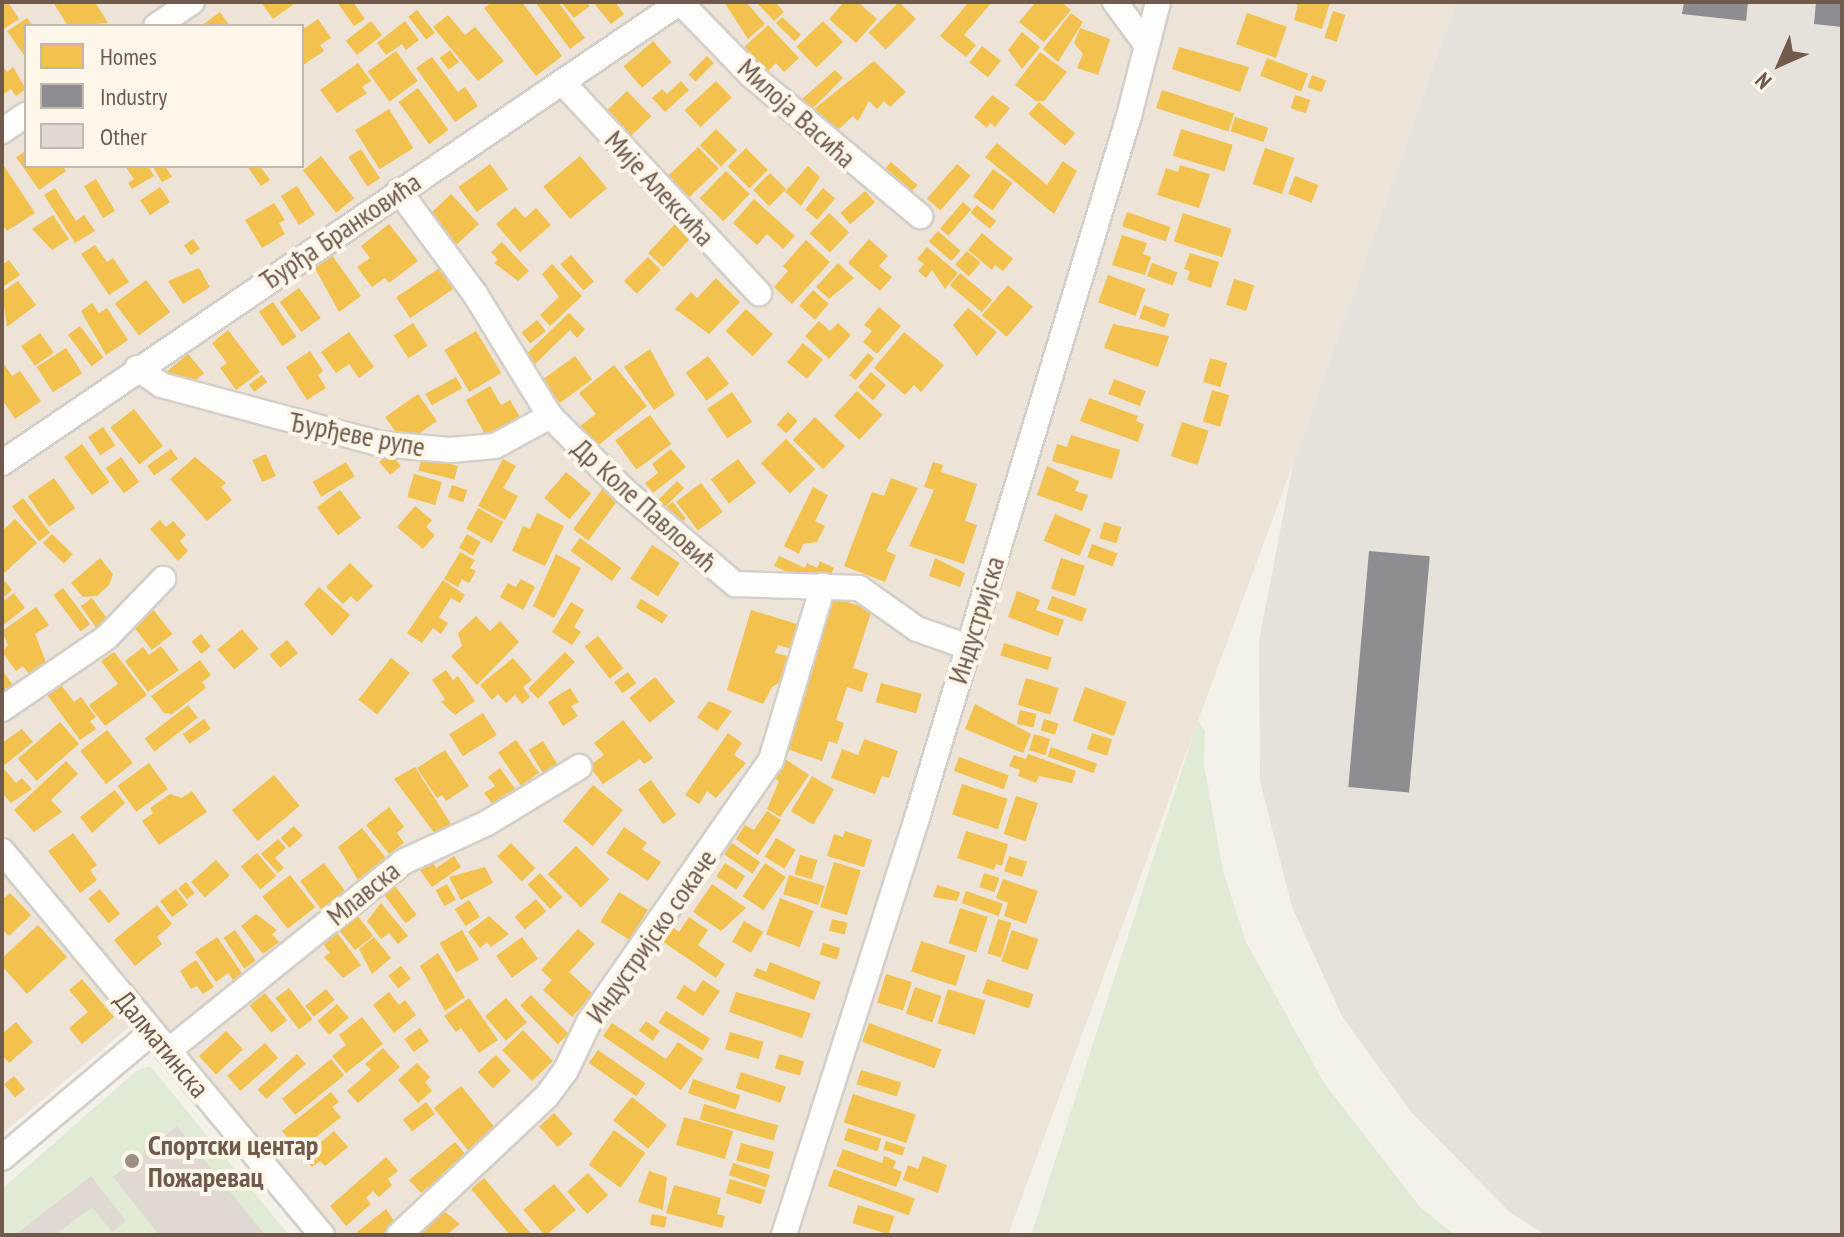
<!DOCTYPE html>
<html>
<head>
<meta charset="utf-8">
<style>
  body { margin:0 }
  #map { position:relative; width:1844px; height:1237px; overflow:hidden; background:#f4f1e9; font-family:"PT Sans Narrow",sans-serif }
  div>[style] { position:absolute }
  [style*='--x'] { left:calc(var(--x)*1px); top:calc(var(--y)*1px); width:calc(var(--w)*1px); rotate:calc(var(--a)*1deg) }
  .residential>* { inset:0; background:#ede4d7 }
  .industrial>* { inset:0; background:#e6e1da }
  .green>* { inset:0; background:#e0ead5 }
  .homes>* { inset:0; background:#f2c14e; transform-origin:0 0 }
  .industry>* { inset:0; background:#8d8d92; transform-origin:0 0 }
  .building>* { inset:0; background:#e0d9d1 }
  .roads { filter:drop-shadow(2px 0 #d3cec7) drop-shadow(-2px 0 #d3cec7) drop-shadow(0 2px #d3cec7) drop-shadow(0 -2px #d3cec7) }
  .street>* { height:24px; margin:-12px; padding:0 12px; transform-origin:12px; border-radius:12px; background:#fdfdfc }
  .dots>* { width:22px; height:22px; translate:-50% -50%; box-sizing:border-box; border:4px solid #fdf6e9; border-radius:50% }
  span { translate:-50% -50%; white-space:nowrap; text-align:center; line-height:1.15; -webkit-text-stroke:8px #fdf6e9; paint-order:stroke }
  .street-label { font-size:28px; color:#6f5a4c }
  .poi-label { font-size:28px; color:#6f5a4c; font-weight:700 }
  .left { translate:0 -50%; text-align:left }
  .frame { position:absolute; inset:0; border:4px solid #6f5a4c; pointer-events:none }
  .legend { position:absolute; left:24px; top:24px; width:280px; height:144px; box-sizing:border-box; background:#fdf6e9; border:2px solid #c4b8aa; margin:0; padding:10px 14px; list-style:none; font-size:24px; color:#6f5a4c }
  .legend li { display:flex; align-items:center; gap:16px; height:40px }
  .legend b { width:40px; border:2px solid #c4b8aa }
  .north { position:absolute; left:1740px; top:24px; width:80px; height:80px; -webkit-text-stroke:6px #fdf6e9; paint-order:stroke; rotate:225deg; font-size:22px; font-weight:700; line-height:32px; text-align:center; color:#6f5a4c }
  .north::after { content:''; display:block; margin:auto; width:28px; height:36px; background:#6f5a4c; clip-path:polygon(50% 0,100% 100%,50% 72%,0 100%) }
</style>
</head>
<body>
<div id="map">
  <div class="residential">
    <div style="clip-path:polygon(evenodd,2px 2px,1456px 2px,1293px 464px,1008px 1235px,334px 1235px,148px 1011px,2px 1134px,2px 2px,26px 26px,302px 26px,302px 166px,26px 166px,26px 26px)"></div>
  </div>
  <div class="industrial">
    <div style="clip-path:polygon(1456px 2px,1842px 2px,1842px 1235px,1546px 1235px,1511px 1213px,1411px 1112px,1342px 1016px,1292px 907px,1260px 781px,1259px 641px,1293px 464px)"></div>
  </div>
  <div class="green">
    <div style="clip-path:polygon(1198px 720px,1205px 731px,1204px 765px,1223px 871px,1246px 942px,1324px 1083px,1420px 1207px,1455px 1235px,1031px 1235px)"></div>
    <div style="clip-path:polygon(150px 1066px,289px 1235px,2px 1235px,2px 1189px,136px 1071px)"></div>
  </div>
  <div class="homes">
    <div style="clip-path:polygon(2px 2px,8px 2px,19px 19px,4px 29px)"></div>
    <div style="clip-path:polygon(53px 2px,95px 2px,108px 23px,68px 26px)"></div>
    <div style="clip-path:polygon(261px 2px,297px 2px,273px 19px)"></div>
    <div style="clip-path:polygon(337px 2px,353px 2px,365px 19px,354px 26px)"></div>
    <div style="clip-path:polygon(492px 2px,522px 2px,562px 56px,536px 76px,484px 8px)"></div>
    <div style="clip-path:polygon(535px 2px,558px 2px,585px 38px,570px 49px)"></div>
    <div style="clip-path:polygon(561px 2px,586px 2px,590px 6px,574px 18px)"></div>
    <div style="clip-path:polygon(593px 2px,615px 2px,624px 14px,611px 24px)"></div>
    <div style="clip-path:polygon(724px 2px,746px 2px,765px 24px,748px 39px)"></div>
    <div style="clip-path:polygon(756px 2px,775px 2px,784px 12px,774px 21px)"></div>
    <div style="clip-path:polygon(844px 2px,858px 2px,877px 19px,856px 43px,829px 19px)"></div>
    <div style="left:899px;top:2px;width:24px;height:43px;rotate:45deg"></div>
    <div style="clip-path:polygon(969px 2px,992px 2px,964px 35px,976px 45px,966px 57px,940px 36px)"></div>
    <div style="clip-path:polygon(1036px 2px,1061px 2px,1071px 10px,1044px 42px,1019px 22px)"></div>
    <div style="clip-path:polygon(1290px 2px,1330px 2px,1322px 29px,1294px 20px,1298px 5px)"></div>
    <div style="left:417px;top:10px;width:29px;height:11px;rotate:52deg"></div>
    <div style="left:1333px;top:11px;width:13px;height:28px;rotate:18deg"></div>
    <div style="clip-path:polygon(220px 12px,230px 26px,201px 26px)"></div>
    <div style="clip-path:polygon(1071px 13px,1083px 22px,1058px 62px,1043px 49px)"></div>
    <div style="left:1247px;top:13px;width:42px;height:33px;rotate:19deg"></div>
    <div style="clip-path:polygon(448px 15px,465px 35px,475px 27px,504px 61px,478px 81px,433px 27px)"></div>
    <div style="left:782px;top:17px;width:26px;height:9px;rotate:43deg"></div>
    <div style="clip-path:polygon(27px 18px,33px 26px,26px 26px,26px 58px,7px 31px)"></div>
    <div style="clip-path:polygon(318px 19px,331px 38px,320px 45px,324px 51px,303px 65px,302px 30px)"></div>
    <div style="left:371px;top:21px;width:18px;height:32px;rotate:52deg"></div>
    <div style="clip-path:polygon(405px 21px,419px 40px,406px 50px,402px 44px,386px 55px,377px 43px)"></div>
    <div style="left:823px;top:21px;width:29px;height:37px;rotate:46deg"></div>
    <div style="clip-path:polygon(768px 25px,799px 58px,784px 72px,776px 63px,763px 76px,740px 51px)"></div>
    <div style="clip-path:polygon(1080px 28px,1110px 39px,1098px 75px,1077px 68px,1083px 54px,1074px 43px)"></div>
    <div style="clip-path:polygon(1022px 32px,1040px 47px,1022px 69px,1008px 50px)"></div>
    <div style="left:653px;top:41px;width:28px;height:39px;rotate:49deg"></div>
    <div style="left:982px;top:46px;width:24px;height:21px;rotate:38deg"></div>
    <div style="clip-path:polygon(1179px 47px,1249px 67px,1240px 92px,1172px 69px)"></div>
    <div style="left:450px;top:50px;width:15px;height:13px;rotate:53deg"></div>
    <div style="left:396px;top:51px;width:37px;height:35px;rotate:54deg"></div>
    <div style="clip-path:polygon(1040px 52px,1067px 72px,1044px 101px,1036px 101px,1015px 85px)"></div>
    <div style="left:707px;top:56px;width:10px;height:26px;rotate:45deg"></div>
    <div style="clip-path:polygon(432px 57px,458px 92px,465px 87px,478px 106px,455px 122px,416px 68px)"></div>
    <div style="left:1267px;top:58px;width:44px;height:19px;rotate:21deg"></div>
    <div style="clip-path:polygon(874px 61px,906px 92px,890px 107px,884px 101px,877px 109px,869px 101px,858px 121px,853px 116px,839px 129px,828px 123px,814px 109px)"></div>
    <div style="clip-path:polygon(358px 63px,371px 81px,362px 87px,367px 93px,337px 113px,320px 90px)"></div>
    <div style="clip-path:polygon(2px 65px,7px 72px,13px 67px,26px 89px,16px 96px,11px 89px,2px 95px)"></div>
    <div style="clip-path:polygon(835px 70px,843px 78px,805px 116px,797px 108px,802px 99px)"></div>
    <div style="left:1312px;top:75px;width:15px;height:13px;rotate:20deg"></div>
    <div style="clip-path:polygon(681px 81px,689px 90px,665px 112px,652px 98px,662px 89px,667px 94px)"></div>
    <div style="left:716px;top:81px;width:23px;height:43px;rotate:47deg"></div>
    <div style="left:418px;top:88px;width:52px;height:24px;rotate:54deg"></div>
    <div style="left:1162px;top:90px;width:76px;height:19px;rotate:18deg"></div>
    <div style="left:627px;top:91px;width:35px;height:37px;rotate:46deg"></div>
    <div style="clip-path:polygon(992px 95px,1010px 108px,995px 127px,990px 123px,987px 128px,974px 117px)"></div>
    <div style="left:1295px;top:95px;width:16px;height:14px;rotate:18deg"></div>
    <div style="left:1039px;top:102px;width:48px;height:16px;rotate:41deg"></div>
    <div style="left:389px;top:109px;width:46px;height:40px;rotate:58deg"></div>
    <div style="left:1235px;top:117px;width:35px;height:15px;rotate:18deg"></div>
    <div style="left:716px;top:129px;width:30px;height:23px;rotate:45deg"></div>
    <div style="left:1181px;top:129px;width:54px;height:28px;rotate:17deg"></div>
    <div style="clip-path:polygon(997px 143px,1047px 185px,1063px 161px,1077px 171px,1054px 214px,985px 157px)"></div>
    <div style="left:698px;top:147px;width:30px;height:42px;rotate:46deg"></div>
    <div style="left:746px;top:148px;width:31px;height:26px;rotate:45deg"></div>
    <div style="left:1265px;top:148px;width:31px;height:38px;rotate:19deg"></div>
    <div style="left:361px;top:149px;width:35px;height:15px;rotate:57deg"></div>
    <div style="clip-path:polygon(26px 151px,26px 166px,63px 166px,66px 171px,39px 190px,16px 157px)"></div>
    <div style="left:321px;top:156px;width:54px;height:23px;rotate:52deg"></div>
    <div style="left:580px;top:156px;width:42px;height:48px;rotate:50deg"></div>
    <div style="left:891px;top:162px;width:35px;height:18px;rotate:41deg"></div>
    <div style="clip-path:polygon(2px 163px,35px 213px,7px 231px,2px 224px)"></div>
    <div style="left:490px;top:164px;width:31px;height:39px;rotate:54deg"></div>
    <div style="left:957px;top:164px;width:18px;height:46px;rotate:41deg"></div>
    <div style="clip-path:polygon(1180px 165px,1210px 174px,1199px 208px,1157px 195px,1166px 168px,1178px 172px)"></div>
    <div style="clip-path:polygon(125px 166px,148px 166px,154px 176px,132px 189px,128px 183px,134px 179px)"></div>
    <div style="clip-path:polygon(152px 166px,165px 166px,172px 177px,162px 182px)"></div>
    <div style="clip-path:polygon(247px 166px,260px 166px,270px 180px,261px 186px)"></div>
    <div style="clip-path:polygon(808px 166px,820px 177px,801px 206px,785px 192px)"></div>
    <div style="left:993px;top:169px;width:24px;height:34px;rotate:36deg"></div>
    <div style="left:726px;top:171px;width:33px;height:38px;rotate:44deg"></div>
    <div style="left:770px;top:173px;width:23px;height:24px;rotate:45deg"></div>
    <div style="left:1295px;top:176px;width:25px;height:19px;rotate:21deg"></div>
    <div style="left:96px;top:179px;width:37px;height:14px;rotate:59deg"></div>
    <div style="left:297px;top:186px;width:34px;height:19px;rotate:58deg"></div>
    <div style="left:160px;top:187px;width:18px;height:24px;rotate:56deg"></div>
    <div style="clip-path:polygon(55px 188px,76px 221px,84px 215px,95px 231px,75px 243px,44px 195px)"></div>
    <div style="left:823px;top:188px;width:16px;height:28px;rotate:40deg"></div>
    <div style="left:865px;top:191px;width:15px;height:33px;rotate:48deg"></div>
    <div style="clip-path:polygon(451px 194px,479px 224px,453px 248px,435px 229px,441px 224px,431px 213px)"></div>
    <div style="clip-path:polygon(754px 199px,795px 236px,783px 249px,767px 234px,757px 245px,733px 223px)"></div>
    <div style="left:963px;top:202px;width:11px;height:35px;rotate:41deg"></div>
    <div style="clip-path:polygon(274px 203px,285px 220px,279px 223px,285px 234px,262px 248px,245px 220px)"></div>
    <div style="left:977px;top:205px;width:25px;height:10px;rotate:40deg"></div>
    <div style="clip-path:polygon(515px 207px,525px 218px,536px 208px,551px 225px,520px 252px,496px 224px)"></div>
    <div style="left:1127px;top:212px;width:46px;height:15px;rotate:19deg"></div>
    <div style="left:829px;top:213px;width:28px;height:28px;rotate:44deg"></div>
    <div style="left:1183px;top:213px;width:51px;height:30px;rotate:18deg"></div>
    <div style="clip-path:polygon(53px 215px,69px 239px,52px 250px,32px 229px)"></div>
    <div style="left:676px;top:223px;width:21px;height:41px;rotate:43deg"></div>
    <div style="clip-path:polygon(389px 224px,418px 261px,389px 283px,385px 278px,372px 287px,357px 267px,370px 258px,361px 246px)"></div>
    <div style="left:938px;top:231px;width:30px;height:14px;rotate:41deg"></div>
    <div style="clip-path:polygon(982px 233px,1013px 259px,1003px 271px,995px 265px,992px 270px,968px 250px)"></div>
    <div style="clip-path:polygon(1122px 235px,1147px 243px,1143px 254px,1151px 257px,1145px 275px,1112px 265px)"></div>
    <div style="left:193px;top:239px;width:12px;height:11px;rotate:55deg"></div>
    <div style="clip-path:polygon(869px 239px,888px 256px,879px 266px,892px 277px,880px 291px,848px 263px)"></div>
    <div style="clip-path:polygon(806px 240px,830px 262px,792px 304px,774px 287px,788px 271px,783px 266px)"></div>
    <div style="clip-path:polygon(502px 242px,529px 271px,518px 281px,494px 263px,498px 260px,491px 252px)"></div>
    <div style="clip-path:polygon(95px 245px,107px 262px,113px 258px,129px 282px,109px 295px,81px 254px)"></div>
    <div style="clip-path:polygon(927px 247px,958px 273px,945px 289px,932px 270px,926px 278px,918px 271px,924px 264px,917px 259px)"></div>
    <div style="clip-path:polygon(329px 251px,361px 296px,339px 312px,312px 263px)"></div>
    <div style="left:967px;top:251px;width:18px;height:18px;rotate:41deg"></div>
    <div style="clip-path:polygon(1190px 253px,1219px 262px,1211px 288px,1187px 280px,1190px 271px,1184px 269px)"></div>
    <div style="left:571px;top:255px;width:35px;height:14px;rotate:49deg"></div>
    <div style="left:648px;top:257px;width:18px;height:34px;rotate:45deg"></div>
    <div style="clip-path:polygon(9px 260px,20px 275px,4px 286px,2px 265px)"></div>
    <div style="clip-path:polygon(838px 263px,854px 278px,829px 299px,816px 287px)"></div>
    <div style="left:1152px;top:263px;width:27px;height:14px;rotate:20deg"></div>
    <div style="clip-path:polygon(552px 264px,582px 296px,550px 326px,540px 315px,559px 297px,542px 274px)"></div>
    <div style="left:441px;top:267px;width:25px;height:54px;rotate:56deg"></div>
    <div style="clip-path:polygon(199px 268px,210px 287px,183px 304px,168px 281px)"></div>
    <div style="left:960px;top:273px;width:42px;height:16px;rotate:40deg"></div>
    <div style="left:1108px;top:275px;width:40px;height:29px;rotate:20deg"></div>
    <div style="clip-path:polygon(716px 278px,740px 302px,709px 334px,675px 309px,691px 292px,697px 298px)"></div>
    <div style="left:1234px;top:279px;width:21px;height:27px;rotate:17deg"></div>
    <div style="left:146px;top:280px;width:40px;height:39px;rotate:53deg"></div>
    <div style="clip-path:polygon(18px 281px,36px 305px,7px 327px,2px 292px)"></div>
    <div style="left:1008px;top:285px;width:33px;height:40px;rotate:41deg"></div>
    <div style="left:299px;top:288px;width:37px;height:24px;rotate:54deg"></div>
    <div style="left:813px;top:290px;width:21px;height:21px;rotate:41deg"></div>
    <div style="left:273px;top:302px;width:42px;height:17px;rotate:56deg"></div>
    <div style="clip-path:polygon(92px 303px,99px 313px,107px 308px,128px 340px,106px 355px,81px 311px)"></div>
    <div style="left:1144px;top:305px;width:27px;height:14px;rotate:20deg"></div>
    <div style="clip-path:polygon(879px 307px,901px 326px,877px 354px,863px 342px,872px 331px,864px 325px)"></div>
    <div style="clip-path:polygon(968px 308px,997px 332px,977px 356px,953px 325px)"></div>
    <div style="left:746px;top:309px;width:37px;height:30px;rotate:43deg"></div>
    <div style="clip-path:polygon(569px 313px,585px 329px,577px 338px,570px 330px,532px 367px,522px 358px)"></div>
    <div style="left:537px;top:320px;width:14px;height:20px;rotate:51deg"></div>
    <div style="clip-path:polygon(819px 321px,830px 331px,838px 323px,851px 335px,829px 359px,805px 336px)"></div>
    <div style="left:413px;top:323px;width:27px;height:23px;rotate:57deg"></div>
    <div style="clip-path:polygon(1113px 324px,1169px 336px,1158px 367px,1104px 348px)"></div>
    <div style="left:80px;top:326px;width:39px;height:15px;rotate:53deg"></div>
    <div style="clip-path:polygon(228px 330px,260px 372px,236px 390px,220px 368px,227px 363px,212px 343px)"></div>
    <div style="left:476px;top:331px;width:49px;height:37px;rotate:59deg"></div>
    <div style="clip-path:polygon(349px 332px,374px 367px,359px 378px,349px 364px,336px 373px,321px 352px)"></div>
    <div style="clip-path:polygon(904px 332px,944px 365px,921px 392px,914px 385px,905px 395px,874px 368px)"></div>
    <div style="left:40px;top:333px;width:24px;height:23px;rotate:55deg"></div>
    <div style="left:803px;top:343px;width:26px;height:25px;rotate:40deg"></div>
    <div style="left:66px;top:348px;width:30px;height:35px;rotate:57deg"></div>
    <div style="clip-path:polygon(650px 349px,675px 395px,654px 410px,624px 367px)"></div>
    <div style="clip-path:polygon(310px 351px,323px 371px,318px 375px,326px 388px,307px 400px,286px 367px)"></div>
    <div style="left:868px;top:353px;width:8px;height:29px;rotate:40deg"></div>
    <div style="clip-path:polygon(188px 354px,204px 373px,188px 387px,174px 384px,165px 373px)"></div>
    <div style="left:575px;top:356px;width:29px;height:40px;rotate:54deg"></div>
    <div style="left:708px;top:356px;width:35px;height:28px;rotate:53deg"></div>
    <div style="left:1210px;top:358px;width:18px;height:25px;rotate:16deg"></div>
    <div style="clip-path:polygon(2px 361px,12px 376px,20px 371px,41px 401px,15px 419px,2px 399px)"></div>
    <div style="clip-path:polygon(614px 365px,647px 406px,591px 451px,575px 430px,596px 414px,579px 393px)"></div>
    <div style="left:871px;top:372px;width:20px;height:20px;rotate:41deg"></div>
    <div style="left:262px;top:375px;width:9px;height:16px;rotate:54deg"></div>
    <div style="left:456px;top:377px;width:13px;height:35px;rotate:61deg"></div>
    <div style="left:1114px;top:379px;width:34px;height:16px;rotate:21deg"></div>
    <div style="clip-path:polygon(490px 386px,501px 405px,510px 400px,520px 417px,486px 436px,466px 400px)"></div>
    <div style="left:1212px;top:390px;width:18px;height:33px;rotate:16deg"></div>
    <div style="left:857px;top:391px;width:35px;height:34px;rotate:43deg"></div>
    <div style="left:732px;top:392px;width:36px;height:30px;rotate:56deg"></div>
    <div style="left:418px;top:394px;width:33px;height:40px;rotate:55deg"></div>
    <div style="clip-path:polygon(1089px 398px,1138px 416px,1136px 421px,1144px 424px,1138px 442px,1080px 421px)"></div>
    <div style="left:134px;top:409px;width:47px;height:30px;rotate:52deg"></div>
    <div style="left:788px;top:412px;width:13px;height:17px;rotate:42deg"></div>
    <div style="left:650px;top:415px;width:36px;height:43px;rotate:54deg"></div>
    <div style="left:815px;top:417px;width:42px;height:32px;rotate:44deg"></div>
    <div style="left:1182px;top:422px;width:28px;height:36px;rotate:18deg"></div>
    <div style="left:103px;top:427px;width:22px;height:18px;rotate:56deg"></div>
    <div style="clip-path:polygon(1071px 435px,1120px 450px,1112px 479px,1052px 461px,1057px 444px,1067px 447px)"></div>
    <div style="left:786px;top:439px;width:42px;height:35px;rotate:46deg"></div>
    <div style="left:82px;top:444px;width:47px;height:22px;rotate:54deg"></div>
    <div style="left:171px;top:449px;width:12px;height:29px;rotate:55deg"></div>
    <div style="clip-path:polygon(671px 449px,686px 467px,653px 493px,645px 483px,658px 473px,652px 464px)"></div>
    <div style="left:390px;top:453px;width:17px;height:14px;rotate:50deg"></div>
    <div style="left:266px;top:454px;width:24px;height:15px;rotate:66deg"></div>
    <div style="left:121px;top:457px;width:31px;height:19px;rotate:54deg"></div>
    <div style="clip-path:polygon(195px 457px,226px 483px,221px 487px,232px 500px,207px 521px,170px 479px)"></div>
    <div style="left:422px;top:457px;width:37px;height:14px;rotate:14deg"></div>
    <div style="clip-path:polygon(503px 459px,516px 466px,503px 488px,518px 496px,505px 520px,478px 506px)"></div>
    <div style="left:738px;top:459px;width:30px;height:34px;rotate:53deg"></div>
    <div style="left:346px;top:462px;width:17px;height:39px;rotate:59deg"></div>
    <div style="clip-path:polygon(933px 462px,943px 465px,941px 472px,977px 484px,965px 521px,977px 525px,964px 564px,909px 546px,934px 490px,924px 487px)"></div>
    <div style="clip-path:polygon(1047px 466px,1079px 481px,1075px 491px,1088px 495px,1082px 511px,1037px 495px)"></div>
    <div style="left:566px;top:472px;width:33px;height:34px;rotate:40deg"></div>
    <div style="left:414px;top:474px;width:29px;height:24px;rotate:16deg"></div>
    <div style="left:54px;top:478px;width:37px;height:32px;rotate:55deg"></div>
    <div style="clip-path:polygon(891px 478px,918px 488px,886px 551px,896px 555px,885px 582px,844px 566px,872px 492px,884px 496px)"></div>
    <div style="left:677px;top:481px;width:10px;height:35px;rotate:45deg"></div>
    <div style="left:701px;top:483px;width:36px;height:31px;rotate:53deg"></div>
    <div style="left:452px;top:485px;width:16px;height:13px;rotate:18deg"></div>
    <div style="clip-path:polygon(813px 487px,828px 495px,815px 521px,825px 526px,817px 542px,803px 544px,799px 554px,784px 546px)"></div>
    <div style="left:603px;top:488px;width:19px;height:51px;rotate:36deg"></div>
    <div style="left:340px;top:490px;width:35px;height:29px;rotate:53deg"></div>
    <div style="left:23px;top:498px;width:44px;height:14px;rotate:52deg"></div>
    <div style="left:673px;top:502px;width:21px;height:14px;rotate:53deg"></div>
    <div style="clip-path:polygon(415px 506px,432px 520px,426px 527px,435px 535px,423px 549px,397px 527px)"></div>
    <div style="left:478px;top:508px;width:29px;height:24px;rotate:29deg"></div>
    <div style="clip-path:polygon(537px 513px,564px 526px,545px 566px,512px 551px,523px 526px,530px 529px)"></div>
    <div style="left:1055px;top:514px;width:39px;height:29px;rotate:23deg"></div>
    <div style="clip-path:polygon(15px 519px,37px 543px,2px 575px,2px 531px)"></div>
    <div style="clip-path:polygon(160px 520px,166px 527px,173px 521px,186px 535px,180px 541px,188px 551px,178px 561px,150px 529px)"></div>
    <div style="left:1104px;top:522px;width:18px;height:17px;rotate:16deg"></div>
    <div style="left:52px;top:534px;width:29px;height:13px;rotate:44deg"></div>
    <div style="left:467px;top:534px;width:16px;height:16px;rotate:30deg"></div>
    <div style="left:580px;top:538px;width:51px;height:16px;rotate:36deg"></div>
    <div style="left:1092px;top:544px;width:27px;height:14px;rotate:20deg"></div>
    <div style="left:652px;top:545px;width:33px;height:40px;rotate:33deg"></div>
    <div style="clip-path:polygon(460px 552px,475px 560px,470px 568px,476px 571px,469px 583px,462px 579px,458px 587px,444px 579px)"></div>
    <div style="clip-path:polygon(556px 554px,581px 568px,554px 618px,533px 606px)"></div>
    <div style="clip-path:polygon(779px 556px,805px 568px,807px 563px,817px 568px,820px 561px,834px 568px,828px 580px,807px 581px,774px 566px)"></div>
    <div style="clip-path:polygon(100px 558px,113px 574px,109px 585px,97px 596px,83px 597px,71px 583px)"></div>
    <div style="clip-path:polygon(935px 558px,965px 573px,960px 587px,929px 576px)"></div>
    <div style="left:1061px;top:558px;width:25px;height:32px;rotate:18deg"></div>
    <div style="clip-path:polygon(350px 563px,373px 586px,357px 602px,351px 596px,343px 604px,326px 587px)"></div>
    <div style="clip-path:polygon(2px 578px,12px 590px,4px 597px,2px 595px)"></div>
    <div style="clip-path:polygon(521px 579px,535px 587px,523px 610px,500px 597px,508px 583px,516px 587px)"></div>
    <div style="clip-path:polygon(443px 580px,465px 595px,460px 603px,451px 598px,439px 617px,448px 623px,441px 634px,433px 628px,422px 643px,407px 633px)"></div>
    <div style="clip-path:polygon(319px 587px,350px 615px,332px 636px,304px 604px)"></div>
    <div style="left:63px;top:588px;width:45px;height:12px;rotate:53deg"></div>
    <div style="clip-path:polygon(1017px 591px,1040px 600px,1036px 610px,1064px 620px,1058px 636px,1008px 617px)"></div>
    <div style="clip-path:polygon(14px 593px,25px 608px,2px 626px,2px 602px)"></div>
    <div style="left:1052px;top:596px;width:37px;height:14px;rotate:20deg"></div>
    <div style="clip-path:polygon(832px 597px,872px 610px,853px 668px,868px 673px,862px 692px,847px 687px,836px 720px,844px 723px,837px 744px,829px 741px,822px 761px,784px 748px)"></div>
    <div style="left:92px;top:598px;width:34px;height:14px;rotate:54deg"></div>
    <div style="left:641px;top:599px;width:31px;height:10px;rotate:31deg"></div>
    <div style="clip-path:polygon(571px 602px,584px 610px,574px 627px,581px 632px,572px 645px,552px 632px)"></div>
    <div style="clip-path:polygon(36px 607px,49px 625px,35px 634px,49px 670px,26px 686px,21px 679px,29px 674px,23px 666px,16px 671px,2px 652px,8px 645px,2px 631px)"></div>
    <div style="left:152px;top:608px;width:33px;height:26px;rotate:52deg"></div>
    <div style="clip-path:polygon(751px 610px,800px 625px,792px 649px,778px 645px,775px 653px,791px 657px,784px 680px,772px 687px,763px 704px,727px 690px)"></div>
    <div style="clip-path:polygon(476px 616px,490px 631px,500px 621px,519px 642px,477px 685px,451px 656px,462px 646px,458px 633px)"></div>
    <div style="left:242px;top:629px;width:26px;height:32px;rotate:50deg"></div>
    <div style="left:201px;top:634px;width:16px;height:12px;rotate:52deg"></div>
    <div style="left:598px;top:636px;width:41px;height:17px;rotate:52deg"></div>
    <div style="left:287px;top:640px;width:17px;height:23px;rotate:50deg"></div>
    <div style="left:1004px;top:643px;width:50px;height:13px;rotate:17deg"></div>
    <div style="clip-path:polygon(161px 646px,179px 670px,148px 692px,125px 661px,143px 647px,149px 655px)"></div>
    <div style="clip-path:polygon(114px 652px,147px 695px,105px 726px,89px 705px,118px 684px,101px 661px)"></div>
    <div style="left:565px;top:652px;width:14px;height:52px;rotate:45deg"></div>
    <div style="left:391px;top:658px;width:24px;height:53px;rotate:38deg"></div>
    <div style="clip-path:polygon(513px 658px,532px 680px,523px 687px,530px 697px,522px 704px,515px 695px,506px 703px,498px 694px,492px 700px,480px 685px)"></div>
    <div style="clip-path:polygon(200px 660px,211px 675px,202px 682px,206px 688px,172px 714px,164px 713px,151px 696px)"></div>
    <div style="clip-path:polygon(2px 670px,17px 691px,2px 701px)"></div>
    <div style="clip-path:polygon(446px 670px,453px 680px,458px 676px,475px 701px,455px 715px,441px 702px,445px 699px,432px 680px)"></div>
    <div style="left:628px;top:672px;width:14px;height:17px;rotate:54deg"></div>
    <div style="left:655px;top:677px;width:32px;height:33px;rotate:51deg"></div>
    <div style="left:1026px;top:678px;width:34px;height:28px;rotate:17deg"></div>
    <div style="clip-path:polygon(59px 682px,74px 702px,81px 697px,96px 717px,90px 721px,96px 729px,80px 740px,45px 692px)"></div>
    <div style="left:881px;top:683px;width:42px;height:20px;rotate:15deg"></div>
    <div style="left:1085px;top:687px;width:44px;height:36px;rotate:20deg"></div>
    <div style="clip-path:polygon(570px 688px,579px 702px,571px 706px,578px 716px,563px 726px,548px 702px)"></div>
    <div style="clip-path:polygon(709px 701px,732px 711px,717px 731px,697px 717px)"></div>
    <div style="clip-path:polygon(975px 704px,1031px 734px,1023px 753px,965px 729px)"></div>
    <div style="left:188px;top:705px;width:16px;height:55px;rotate:52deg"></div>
    <div style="left:1020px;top:710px;width:17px;height:14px;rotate:13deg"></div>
    <div style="left:483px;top:713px;width:26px;height:40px;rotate:58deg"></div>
    <div style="left:204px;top:719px;width:12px;height:26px;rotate:55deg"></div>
    <div style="left:1044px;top:719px;width:15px;height:12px;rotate:16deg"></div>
    <div style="clip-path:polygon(623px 720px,653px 758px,644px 764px,640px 759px,603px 784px,589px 766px,604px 755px,594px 743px)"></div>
    <div style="left:60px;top:722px;width:29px;height:56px;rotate:49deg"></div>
    <div style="clip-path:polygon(22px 729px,33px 742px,2px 767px,2px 743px)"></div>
    <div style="left:107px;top:730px;width:42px;height:34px;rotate:52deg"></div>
    <div style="clip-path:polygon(728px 733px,742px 743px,734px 755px,746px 763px,716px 798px,707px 791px,699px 804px,685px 795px)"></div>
    <div style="left:1092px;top:733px;width:21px;height:17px;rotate:17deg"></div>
    <div style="left:1034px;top:734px;width:17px;height:17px;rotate:17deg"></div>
    <div style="clip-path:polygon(864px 739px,898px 751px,889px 778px,882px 776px,875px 794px,831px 778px,842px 749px,858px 755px)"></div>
    <div style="left:516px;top:740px;width:40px;height:22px;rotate:55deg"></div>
    <div style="left:543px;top:741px;width:32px;height:17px;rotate:58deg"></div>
    <div style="left:1051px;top:747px;width:49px;height:10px;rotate:20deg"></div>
    <div style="clip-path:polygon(445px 750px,469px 786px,446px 801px,442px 795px,437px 798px,417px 768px)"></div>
    <div style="clip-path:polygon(1028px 754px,1076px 771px,1072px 783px,1039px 776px,1036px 783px,1018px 776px,1020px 770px,1009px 766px,1014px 755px,1026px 759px)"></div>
    <div style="left:959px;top:757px;width:53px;height:15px;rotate:20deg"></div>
    <div style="clip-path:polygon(784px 758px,809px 775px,780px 817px,767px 809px,779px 781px,772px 777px)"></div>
    <div style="clip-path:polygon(66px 761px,78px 774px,51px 800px,62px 812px,34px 832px,14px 810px)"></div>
    <div style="left:149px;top:763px;width:32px;height:39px;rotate:54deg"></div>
    <div style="clip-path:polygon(2px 767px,16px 783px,22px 778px,32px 789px,11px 803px,2px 793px)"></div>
    <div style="clip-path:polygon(415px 767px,451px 824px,435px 834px,394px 779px)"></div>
    <div style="clip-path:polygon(500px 768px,519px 794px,497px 810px,484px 793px,495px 786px,488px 777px)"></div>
    <div style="left:274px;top:775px;width:40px;height:55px;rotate:50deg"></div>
    <div style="left:812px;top:776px;width:26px;height:41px;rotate:31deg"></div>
    <div style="left:651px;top:780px;width:43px;height:16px;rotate:54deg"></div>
    <div style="left:962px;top:784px;width:48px;height:32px;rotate:18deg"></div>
    <div style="left:593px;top:785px;width:39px;height:47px;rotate:40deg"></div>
    <div style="clip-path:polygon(115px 790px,125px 803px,92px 833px,80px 817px)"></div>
    <div style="clip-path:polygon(192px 791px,207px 812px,159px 845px,142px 821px,153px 813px,150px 808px,170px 794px,182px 798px)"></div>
    <div style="left:1016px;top:796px;width:23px;height:40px;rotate:18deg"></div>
    <div style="clip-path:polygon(389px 807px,404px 827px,397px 833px,404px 843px,389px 854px,366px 825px)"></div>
    <div style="clip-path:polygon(767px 811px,781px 820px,758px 855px,736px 839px,745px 825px,754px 830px)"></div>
    <div style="left:294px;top:826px;width:13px;height:18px;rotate:48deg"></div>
    <div style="clip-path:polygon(624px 827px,647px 843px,642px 849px,661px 862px,648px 881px,606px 853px)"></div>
    <div style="clip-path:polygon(362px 828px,386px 858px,358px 880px,338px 847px)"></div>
    <div style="clip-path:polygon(845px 831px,872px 840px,864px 867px,827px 856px,834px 834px,843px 837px)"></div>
    <div style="clip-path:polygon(966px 831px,1008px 844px,1002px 866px,996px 864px,994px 870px,957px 858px)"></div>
    <div style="clip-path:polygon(73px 833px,97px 865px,90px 870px,97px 880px,80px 893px,48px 851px)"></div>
    <div style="left:776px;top:838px;width:23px;height:22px;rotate:31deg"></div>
    <div style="clip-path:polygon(278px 839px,286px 848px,275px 858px,284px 868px,278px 873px,261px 854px)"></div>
    <div style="left:511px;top:843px;width:35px;height:19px;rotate:46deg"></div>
    <div style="left:732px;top:843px;width:34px;height:14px;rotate:34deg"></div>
    <div style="left:576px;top:846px;width:47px;height:40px;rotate:45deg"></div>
    <div style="left:257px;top:853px;width:30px;height:21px;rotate:50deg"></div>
    <div style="left:800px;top:855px;width:18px;height:20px;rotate:16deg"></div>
    <div style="clip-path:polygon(454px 856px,461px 867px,432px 887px,417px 866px,429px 857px,436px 868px)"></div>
    <div style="left:1009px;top:856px;width:19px;height:16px;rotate:18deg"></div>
    <div style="left:216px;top:860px;width:21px;height:33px;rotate:49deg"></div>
    <div style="left:834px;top:862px;width:28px;height:47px;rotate:17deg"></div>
    <div style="left:324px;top:863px;width:35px;height:30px;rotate:53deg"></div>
    <div style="left:725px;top:863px;width:24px;height:16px;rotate:33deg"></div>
    <div style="left:765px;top:863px;width:25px;height:40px;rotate:34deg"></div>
    <div style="clip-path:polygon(485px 867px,493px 883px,461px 900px,449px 877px)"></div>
    <div style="left:540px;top:873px;width:33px;height:17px;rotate:47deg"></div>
    <div style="left:984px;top:873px;width:16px;height:15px;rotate:18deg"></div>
    <div style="left:290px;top:875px;width:41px;height:35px;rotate:52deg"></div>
    <div style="left:789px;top:875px;width:37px;height:20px;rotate:17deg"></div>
    <div style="clip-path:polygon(1003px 879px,1038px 891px,1026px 924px,1004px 916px,1008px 903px,996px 898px)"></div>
    <div style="left:186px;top:882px;width:14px;height:10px;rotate:51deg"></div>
    <div style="left:392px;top:882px;width:41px;height:14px;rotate:53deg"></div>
    <div style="left:447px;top:884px;width:18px;height:13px;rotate:61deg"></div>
    <div style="clip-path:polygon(712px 884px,746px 908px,721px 931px,693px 912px)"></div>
    <div style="clip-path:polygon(937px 885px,960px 892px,957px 901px,933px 897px)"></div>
    <div style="left:100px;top:889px;width:32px;height:15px;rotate:51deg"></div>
    <div style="left:176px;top:889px;width:20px;height:20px;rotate:53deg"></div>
    <div style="left:966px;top:891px;width:39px;height:13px;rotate:19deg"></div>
    <div style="left:619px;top:892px;width:34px;height:35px;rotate:32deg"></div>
    <div style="clip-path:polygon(10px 893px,31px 915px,9px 936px,2px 929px,2px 900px)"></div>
    <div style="left:780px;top:898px;width:36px;height:39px;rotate:21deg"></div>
    <div style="left:536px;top:899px;width:16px;height:28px;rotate:50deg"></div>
    <div style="left:469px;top:900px;width:20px;height:17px;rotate:57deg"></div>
    <div style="clip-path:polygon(381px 903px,408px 936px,398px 944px,389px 933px,381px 939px,367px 921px)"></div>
    <div style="clip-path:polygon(157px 905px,172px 924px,157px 937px,162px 944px,135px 966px,114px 940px)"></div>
    <div style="left:960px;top:908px;width:29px;height:37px;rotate:18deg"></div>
    <div style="clip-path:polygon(256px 914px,277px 930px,272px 934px,279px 942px,263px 954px,241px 926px)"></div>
    <div style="left:356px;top:914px;width:28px;height:23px;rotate:52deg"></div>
    <div style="clip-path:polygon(489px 916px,509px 934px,491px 947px,487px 942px,480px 948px,468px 932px)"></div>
    <div style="clip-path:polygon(689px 917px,708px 930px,698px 945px,725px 964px,716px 978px,662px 941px,672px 927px,679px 932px)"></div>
    <div style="left:832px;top:919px;width:16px;height:12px;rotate:14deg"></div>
    <div style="left:998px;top:919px;width:14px;height:36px;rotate:17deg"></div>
    <div style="left:744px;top:921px;width:22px;height:24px;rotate:30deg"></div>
    <div style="clip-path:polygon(38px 925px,67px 957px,27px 994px,2px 966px,2px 958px)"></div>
    <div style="clip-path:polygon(578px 929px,595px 944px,569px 972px,593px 994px,572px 1017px,543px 990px,552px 980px,541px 970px)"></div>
    <div style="left:235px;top:930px;width:37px;height:14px;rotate:56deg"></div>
    <div style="clip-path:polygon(335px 930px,361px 965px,343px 978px,324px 957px,330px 953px,321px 941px)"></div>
    <div style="left:462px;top:930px;width:34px;height:26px;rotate:60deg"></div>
    <div style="left:1012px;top:930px;width:28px;height:33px;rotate:19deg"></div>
    <div style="clip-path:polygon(217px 937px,242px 973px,233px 980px,228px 973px,216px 982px,195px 952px)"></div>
    <div style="clip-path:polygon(374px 937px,391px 958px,372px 974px,359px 949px)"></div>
    <div style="left:522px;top:937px;width:27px;height:32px;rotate:54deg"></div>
    <div style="left:921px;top:941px;width:47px;height:32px;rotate:18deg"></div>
    <div style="left:823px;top:943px;width:18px;height:12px;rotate:16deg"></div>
    <div style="clip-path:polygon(438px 953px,465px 997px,445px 1011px,420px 966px)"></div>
    <div style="clip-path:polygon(196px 960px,214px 987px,203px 994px,197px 986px,191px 989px,180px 971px)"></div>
    <div style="clip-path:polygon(770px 962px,821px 982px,814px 1000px,753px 976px,757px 968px,766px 972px)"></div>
    <div style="left:401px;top:966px;width:16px;height:16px;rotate:52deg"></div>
    <div style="left:886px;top:974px;width:27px;height:30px;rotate:17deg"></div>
    <div style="clip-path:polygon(82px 979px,114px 1017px,82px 1044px,69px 1028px,88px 1012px,69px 990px)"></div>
    <div style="left:987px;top:979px;width:49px;height:15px;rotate:18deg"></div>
    <div style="clip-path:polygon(703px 980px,720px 991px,703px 1016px,676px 998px,684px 985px,695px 992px)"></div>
    <div style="left:915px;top:987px;width:28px;height:28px;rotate:19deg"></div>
    <div style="left:289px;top:988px;width:39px;height:17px;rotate:53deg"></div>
    <div style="left:326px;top:989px;width:14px;height:27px;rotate:51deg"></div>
    <div style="left:948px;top:989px;width:39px;height:36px;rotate:17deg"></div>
    <div style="clip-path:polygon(389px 992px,399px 1005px,405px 1000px,416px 1015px,394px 1033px,373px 1005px)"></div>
    <div style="clip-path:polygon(736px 992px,811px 1013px,802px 1038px,729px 1012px)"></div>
    <div style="left:265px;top:993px;width:35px;height:20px;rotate:51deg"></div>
    <div style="left:531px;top:995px;width:54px;height:15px;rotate:46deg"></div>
    <div style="clip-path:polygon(469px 998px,498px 1040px,479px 1053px,461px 1028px,456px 1032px,444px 1016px)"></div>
    <div style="left:506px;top:998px;width:32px;height:28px;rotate:49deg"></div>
    <div style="left:337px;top:1004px;width:18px;height:26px;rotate:49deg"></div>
    <div style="left:666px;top:1011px;width:52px;height:14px;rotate:32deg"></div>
    <div style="clip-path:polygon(362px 1017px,383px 1044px,346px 1073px,332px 1056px,346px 1045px,339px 1035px)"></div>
    <div style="left:646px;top:1021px;width:17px;height:12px;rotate:36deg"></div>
    <div style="clip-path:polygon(16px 1022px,33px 1042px,9px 1063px,2px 1055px,2px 1034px)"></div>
    <div style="clip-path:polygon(612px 1023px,666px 1059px,678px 1042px,703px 1059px,681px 1090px,603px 1036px)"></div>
    <div style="left:869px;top:1023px;width:77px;height:20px;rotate:20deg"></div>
    <div style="left:420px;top:1028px;width:16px;height:19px;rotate:55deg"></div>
    <div style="left:523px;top:1030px;width:43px;height:29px;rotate:46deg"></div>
    <div style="left:226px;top:1031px;width:25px;height:37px;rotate:47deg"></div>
    <div style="left:730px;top:1032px;width:35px;height:18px;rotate:16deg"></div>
    <div style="left:265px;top:1043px;width:20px;height:50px;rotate:49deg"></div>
    <div style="clip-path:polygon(383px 1048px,400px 1067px,358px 1103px,347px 1091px,371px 1070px,365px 1064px)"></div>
    <div style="left:598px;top:1050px;width:58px;height:16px;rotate:35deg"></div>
    <div style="left:297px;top:1054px;width:13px;height:53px;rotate:48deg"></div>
    <div style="left:779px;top:1054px;width:26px;height:15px;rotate:16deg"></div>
    <div style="left:496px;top:1055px;width:22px;height:25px;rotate:47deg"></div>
    <div style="left:331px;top:1059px;width:21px;height:63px;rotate:51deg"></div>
    <div style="clip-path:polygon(417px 1063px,430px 1077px,425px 1082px,432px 1091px,418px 1103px,398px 1080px)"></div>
    <div style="left:861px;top:1070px;width:42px;height:15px;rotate:17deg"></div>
    <div style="left:741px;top:1072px;width:47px;height:17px;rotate:18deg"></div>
    <div style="left:14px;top:1076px;width:17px;height:13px;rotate:50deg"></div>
    <div style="left:693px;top:1079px;width:50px;height:15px;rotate:19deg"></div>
    <div style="left:461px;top:1086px;width:57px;height:35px;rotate:51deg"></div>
    <div style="clip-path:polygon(331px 1092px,339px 1102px,332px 1107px,341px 1117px,298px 1151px,282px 1131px)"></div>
    <div style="left:853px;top:1094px;width:66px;height:30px;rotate:18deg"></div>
    <div style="left:632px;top:1097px;width:45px;height:30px;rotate:39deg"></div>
    <div style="left:426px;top:1102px;width:15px;height:29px;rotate:53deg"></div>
    <div style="left:704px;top:1104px;width:77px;height:16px;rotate:16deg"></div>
    <div style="left:554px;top:1113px;width:28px;height:20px;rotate:48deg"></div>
    <div style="left:684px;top:1117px;width:51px;height:29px;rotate:16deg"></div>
    <div style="left:848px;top:1128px;width:35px;height:13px;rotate:18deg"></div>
    <div style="left:614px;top:1130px;width:39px;height:43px;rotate:36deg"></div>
    <div style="clip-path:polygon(334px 1131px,348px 1147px,325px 1166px,320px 1161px,312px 1167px,304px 1157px)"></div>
    <div style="left:886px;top:1141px;width:20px;height:9px;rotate:18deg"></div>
    <div style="clip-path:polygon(455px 1142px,467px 1156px,432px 1191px,428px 1187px,421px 1193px,409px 1180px)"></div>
    <div style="left:741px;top:1143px;width:34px;height:18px;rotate:15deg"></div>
    <div style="clip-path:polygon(843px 1149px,882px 1163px,884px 1156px,896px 1161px,893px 1168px,902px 1172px,896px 1187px,836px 1166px)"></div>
    <div style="clip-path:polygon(923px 1156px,947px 1165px,938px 1193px,903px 1180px,908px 1165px,918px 1169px)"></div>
    <div style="clip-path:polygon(386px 1157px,398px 1171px,388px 1179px,392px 1185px,379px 1197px,373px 1191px,366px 1198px,371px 1204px,346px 1226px,330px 1206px)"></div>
    <div style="left:733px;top:1163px;width:39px;height:13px;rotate:18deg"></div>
    <div style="left:834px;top:1169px;width:86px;height:18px;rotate:20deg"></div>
    <div style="clip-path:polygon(649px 1171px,667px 1177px,663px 1210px,638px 1202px)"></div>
    <div style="left:588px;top:1173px;width:30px;height:28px;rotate:48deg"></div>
    <div style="clip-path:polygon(484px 1178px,532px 1235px,510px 1235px,471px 1189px)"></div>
    <div style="left:730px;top:1179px;width:37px;height:15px;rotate:17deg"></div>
    <div style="left:554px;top:1184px;width:34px;height:40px;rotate:50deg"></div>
    <div style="clip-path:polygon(674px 1185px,721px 1198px,717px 1214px,725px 1216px,722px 1228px,666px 1213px)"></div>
    <div style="left:858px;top:1205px;width:38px;height:19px;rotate:17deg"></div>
    <div style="clip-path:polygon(439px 1207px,460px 1224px,446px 1235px,404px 1235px)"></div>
    <div style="clip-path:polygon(386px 1209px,396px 1223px,381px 1235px,359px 1235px,357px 1232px)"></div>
    <div style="left:652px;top:1214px;width:15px;height:11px;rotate:11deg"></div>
  </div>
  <div class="industry">
    <div style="clip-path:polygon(1684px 2px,1748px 2px,1746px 21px,1682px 14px)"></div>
    <div style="clip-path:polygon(1816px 2px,1842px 2px,1842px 27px,1814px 24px)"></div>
    <div style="left:1369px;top:551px;width:61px;height:237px;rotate:5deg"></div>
  </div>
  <div class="building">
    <div style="clip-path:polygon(177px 1126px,265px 1235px,159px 1235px,113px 1177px)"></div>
    <div style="clip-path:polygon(91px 1176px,126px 1221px,112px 1232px,92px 1207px,55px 1235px,15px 1235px)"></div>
  </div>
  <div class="roads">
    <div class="street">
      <div style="--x:1115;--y:2;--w:52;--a:53.6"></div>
      <div style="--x:156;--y:26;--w:43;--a:-33.7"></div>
      <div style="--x:562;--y:82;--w:289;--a:47"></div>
      <div style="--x:2;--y:131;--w:29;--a:-34"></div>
      <div style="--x:137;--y:368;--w:29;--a:35"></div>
      <div style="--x:161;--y:385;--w:228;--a:15"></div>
      <div style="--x:381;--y:444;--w:70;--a:4.9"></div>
      <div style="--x:451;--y:450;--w:44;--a:-5.2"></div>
      <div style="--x:495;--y:446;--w:63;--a:-28.6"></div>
      <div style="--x:550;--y:416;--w:143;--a:-121.6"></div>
      <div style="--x:475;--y:294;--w:128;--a:-126.4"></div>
      <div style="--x:550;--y:416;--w:107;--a:45"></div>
      <div style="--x:626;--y:492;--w:143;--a:40.2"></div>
      <div style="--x:735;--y:584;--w:124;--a:1.8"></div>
      <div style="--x:859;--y:588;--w:71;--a:35.3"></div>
      <div style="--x:917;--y:629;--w:54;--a:19.4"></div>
      <div style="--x:2;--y:463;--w:820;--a:-34.21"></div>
      <div style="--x:680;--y:2;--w:103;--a:45.8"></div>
      <div style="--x:752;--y:76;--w:219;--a:39.8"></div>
      <div style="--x:2;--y:709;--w:127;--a:-34.4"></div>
      <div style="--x:107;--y:637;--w:81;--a:-46"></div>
      <div style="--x:2;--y:851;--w:500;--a:50.2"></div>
      <div style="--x:168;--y:1051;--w:302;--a:-38.8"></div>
      <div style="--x:403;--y:862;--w:93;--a:-24.9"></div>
      <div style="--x:487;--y:823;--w:108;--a:-31.3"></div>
      <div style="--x:2;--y:1158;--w:196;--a:-40"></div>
      <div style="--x:399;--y:1235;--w:203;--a:-43.2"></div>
      <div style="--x:547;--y:1096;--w:32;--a:-54"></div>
      <div style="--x:566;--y:1070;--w:53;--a:-64.4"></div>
      <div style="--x:589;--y:1022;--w:319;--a:-55.2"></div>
      <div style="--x:771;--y:760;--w:182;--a:-73.4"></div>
      <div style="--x:784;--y:1235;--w:435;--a:-72.3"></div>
      <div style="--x:916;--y:821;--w:736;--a:-73.19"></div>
      <div style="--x:1129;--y:116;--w:118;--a:-75.7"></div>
    </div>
  </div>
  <div class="dots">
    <div style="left:132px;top:1161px;background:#9e8f83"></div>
  </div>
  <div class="street-label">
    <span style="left:797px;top:113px;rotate:42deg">Милоја Васића</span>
    <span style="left:660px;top:188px;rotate:47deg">Мије Алексића</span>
    <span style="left:340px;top:231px;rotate:-34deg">Ђурђа Бранковића</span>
    <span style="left:357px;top:434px;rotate:11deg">Ђурђеве рупе</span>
    <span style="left:645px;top:505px;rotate:42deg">Др Коле Павловић</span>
    <span style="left:976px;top:620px;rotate:-73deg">Индустријска</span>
    <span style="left:363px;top:893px;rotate:-39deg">Млавска</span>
    <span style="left:651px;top:936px;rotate:-55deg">Индустријско сокаче</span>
    <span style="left:162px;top:1044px;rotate:50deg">Далматинска</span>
  </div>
  <div class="poi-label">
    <span class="left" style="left:148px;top:1161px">Спортски центар<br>Пожаревац</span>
  </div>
  <div class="frame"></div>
  <ul class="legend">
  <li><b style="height:22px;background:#f2c14e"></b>Homes</li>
  <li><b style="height:22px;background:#8d8d92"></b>Industry</li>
  <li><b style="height:22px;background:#e0d9d1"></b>Other</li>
  </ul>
  <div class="north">N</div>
</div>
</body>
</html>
